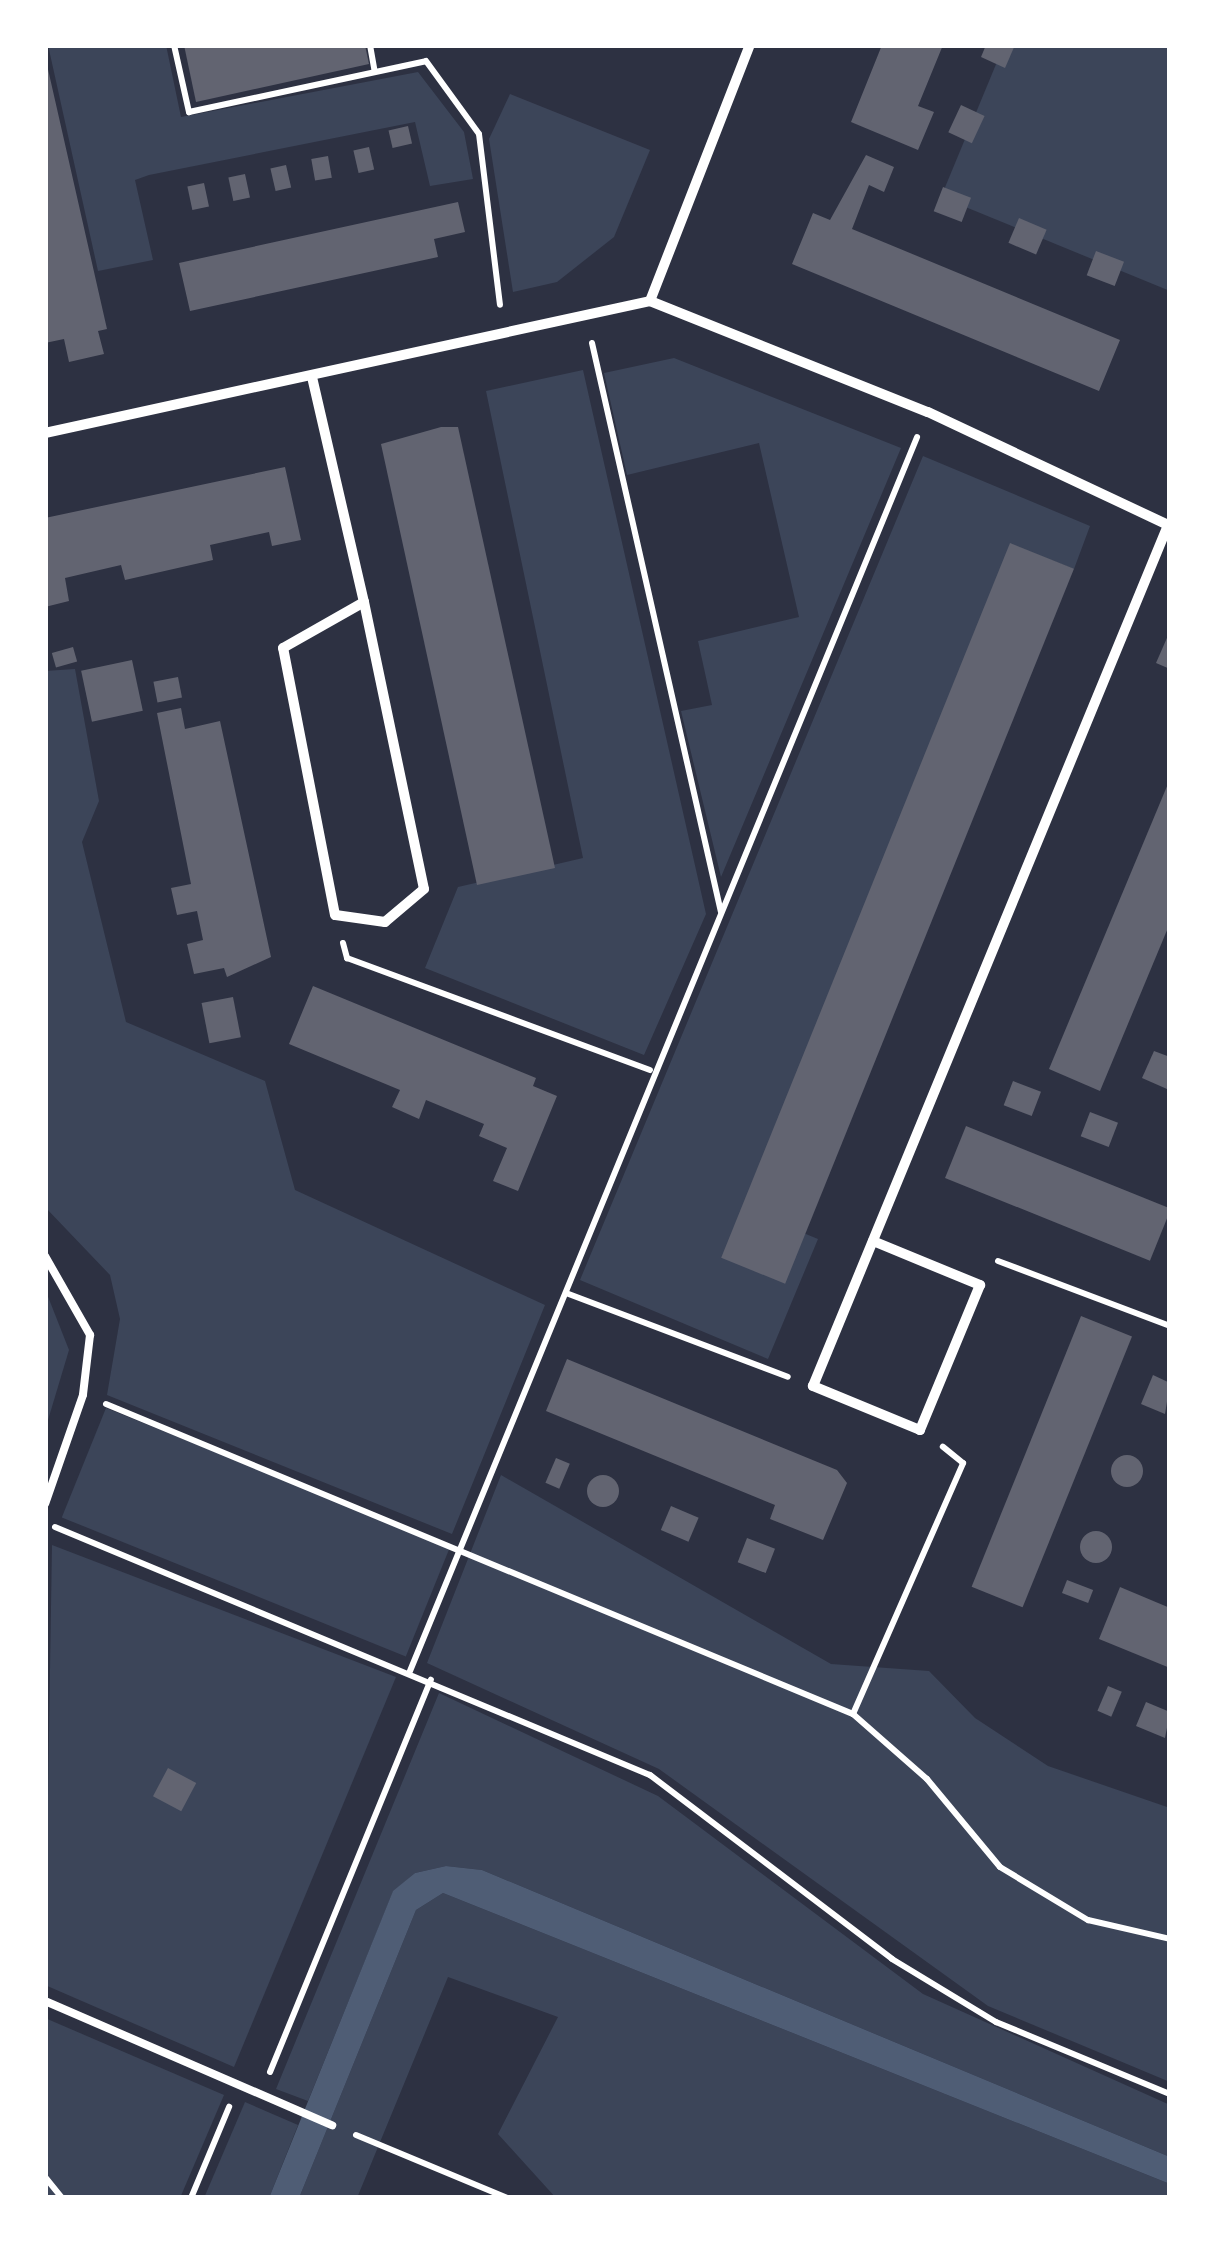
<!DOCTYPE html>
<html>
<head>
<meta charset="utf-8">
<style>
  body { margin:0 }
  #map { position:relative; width:1215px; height:2243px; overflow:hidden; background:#2d3142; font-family:"PT Sans",sans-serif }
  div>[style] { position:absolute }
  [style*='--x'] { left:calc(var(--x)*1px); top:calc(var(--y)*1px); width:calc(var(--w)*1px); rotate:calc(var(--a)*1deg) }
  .green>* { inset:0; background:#3c4559; transform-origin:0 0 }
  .water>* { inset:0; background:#4f5d75 }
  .building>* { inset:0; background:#626471; transform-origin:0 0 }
  .round { border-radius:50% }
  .path>* { height:6px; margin:-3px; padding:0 3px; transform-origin:3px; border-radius:3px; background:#fff }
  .service>* { height:8px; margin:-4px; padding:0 4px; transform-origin:4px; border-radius:4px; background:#fff }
  .minor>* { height:10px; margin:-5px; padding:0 5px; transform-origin:5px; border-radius:5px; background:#fff }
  span { translate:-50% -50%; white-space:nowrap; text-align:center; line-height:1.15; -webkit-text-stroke:9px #fff; paint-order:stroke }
  .frame { position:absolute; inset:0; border:48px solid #fff; pointer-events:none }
</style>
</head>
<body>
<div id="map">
  <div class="green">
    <div style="clip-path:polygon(48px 45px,166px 45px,181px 117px,418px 72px,464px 132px,473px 179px,430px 186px,415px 122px,149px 175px,135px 180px,153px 260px,98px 271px)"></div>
    <div style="clip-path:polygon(1004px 45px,1170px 45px,1170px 291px,941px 197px)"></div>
    <div style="clip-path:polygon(510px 94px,650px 150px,614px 237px,557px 282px,513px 292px,489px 139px)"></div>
    <div style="clip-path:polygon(674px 358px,901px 448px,721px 877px,681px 711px,712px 705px,698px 641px,799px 617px,759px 443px,627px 475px,604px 373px)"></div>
    <div style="clip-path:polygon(583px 370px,706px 914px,644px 1055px,425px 968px,458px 887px,583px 858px,486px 391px)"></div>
    <div style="clip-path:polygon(923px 456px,1090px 526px,1074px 569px,1010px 544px,780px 1281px,801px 1232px,818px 1239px,768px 1359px,580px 1280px)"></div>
    <div style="clip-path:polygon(75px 669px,99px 801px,82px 842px,126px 1022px,265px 1081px,295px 1190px,545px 1305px,452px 1534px,107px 1395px,120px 1319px,110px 1275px,45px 1207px,45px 671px)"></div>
    <div style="clip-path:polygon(45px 1289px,69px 1350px,45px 1430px)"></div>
    <div style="left:106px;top:1408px;width:371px;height:118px;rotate:22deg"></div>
    <div style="clip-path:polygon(501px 1475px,831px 1664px,929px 1671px,975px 1718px,1048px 1766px,1170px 1808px,1170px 2082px,988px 2006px,659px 1769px,427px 1663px)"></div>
    <div style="clip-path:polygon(52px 1545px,396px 1677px,234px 2067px,45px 1985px)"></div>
    <div style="clip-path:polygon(439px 1693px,658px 1796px,923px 1994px,1170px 2105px,1170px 2157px,482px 1870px,446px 1866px,415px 1873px,393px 1892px,308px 2101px,276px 2089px)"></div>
    <div style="clip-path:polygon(443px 1893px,1170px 2184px,1170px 2198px,556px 2198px,498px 2134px,558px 2017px,448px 1977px,357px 2198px,299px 2198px,416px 1910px)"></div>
    <div style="clip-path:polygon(45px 2018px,224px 2095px,180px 2198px,45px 2198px)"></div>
    <div style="clip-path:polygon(245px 2102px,298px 2125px,269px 2198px,204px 2198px)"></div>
  </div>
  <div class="water">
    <div style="clip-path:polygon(446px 1866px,482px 1870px,1170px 2157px,1170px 2184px,443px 1893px,416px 1910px,299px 2198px,269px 2198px,393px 1891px,415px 1873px)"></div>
  </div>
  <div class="building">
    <div style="clip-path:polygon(184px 45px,365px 45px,369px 64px,196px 102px)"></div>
    <div style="clip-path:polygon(882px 45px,943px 45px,918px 106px,934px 112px,918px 150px,851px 122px)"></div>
    <div style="clip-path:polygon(986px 45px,1015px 45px,1005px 68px,981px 57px)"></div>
    <div style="clip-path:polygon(45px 56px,107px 329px,98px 331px,104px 354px,69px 362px,64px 339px,45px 343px)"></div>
    <div style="left:961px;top:105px;width:26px;height:30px;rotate:25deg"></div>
    <div style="left:408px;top:126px;width:18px;height:20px;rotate:77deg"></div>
    <div style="left:369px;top:147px;width:23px;height:16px;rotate:77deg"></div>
    <div style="clip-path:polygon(866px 155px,894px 167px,884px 192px,869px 185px,852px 229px,1120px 340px,1099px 391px,792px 264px,813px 213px,830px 220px)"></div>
    <div style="left:328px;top:156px;width:22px;height:17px;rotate:80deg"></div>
    <div style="left:286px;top:165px;width:23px;height:16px;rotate:77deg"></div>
    <div style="left:245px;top:174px;width:24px;height:17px;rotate:78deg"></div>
    <div style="left:204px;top:183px;width:24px;height:17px;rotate:78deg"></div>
    <div style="left:943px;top:187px;width:30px;height:26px;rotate:21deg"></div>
    <div style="clip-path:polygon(458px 202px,465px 232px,434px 239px,438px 257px,190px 311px,179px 263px)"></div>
    <div style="left:1019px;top:218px;width:30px;height:27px;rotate:23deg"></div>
    <div style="left:1096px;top:251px;width:30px;height:26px;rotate:21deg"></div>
    <div style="clip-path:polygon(441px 427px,458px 427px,555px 868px,477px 885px,381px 444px)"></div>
    <div style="clip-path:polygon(285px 467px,301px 540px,272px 546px,269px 532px,210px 545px,213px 560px,125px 580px,121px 565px,65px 578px,69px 601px,45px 607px,45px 518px)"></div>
    <div style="left:1010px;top:543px;width:69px;height:771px;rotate:22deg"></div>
    <div style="clip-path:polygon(1170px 631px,1170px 669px,1156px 663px)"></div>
    <div style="left:73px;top:647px;width:15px;height:22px;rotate:74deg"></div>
    <div style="left:132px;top:660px;width:52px;height:52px;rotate:78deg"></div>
    <div style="left:178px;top:677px;width:21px;height:25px;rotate:79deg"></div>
    <div style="clip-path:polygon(181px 708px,185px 729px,220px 721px,271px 957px,227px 977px,224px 968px,194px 974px,187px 944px,203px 940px,197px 911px,177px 915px,171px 888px,191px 884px,157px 713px)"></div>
    <div style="clip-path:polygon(1170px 779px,1170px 923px,1100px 1091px,1049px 1069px)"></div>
    <div style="clip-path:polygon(313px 986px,536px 1078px,533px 1086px,557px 1096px,518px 1191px,493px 1181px,507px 1148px,479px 1136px,484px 1124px,426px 1100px,419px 1119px,392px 1107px,400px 1090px,289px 1044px)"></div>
    <div style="left:233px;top:997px;width:41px;height:32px;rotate:79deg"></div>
    <div style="clip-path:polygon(1154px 1051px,1170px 1057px,1167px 1089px,1142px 1078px)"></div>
    <div style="left:1013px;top:1081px;width:30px;height:26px;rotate:21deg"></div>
    <div style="left:1090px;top:1112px;width:30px;height:26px;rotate:21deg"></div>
    <div style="left:966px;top:1126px;width:221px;height:56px;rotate:22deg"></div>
    <div style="left:1081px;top:1316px;width:55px;height:292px;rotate:22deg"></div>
    <div style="clip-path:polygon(567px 1359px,837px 1470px,847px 1483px,823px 1540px,770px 1519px,775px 1505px,546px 1411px)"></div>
    <div style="clip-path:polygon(1153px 1375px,1170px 1383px,1165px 1414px,1141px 1404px)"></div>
    <div class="round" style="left:1111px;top:1455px;width:32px;height:32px"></div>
    <div style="left:556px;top:1458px;width:15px;height:27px;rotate:23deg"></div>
    <div class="round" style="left:587px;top:1475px;width:32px;height:32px"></div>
    <div style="left:671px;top:1506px;width:30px;height:26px;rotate:23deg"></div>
    <div class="round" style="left:1080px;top:1531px;width:32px;height:32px"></div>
    <div style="left:747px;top:1538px;width:30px;height:26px;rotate:21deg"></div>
    <div style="left:1067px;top:1580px;width:28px;height:14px;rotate:21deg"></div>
    <div style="clip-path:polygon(1120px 1587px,1170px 1608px,1170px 1668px,1099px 1639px)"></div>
    <div style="left:1108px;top:1686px;width:15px;height:27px;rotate:23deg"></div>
    <div style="clip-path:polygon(1146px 1702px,1170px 1712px,1165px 1738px,1136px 1726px)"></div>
    <div style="left:168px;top:1768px;width:32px;height:32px;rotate:28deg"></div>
  </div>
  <div class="path">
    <div style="--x:174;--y:45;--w:69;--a:77.4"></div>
    <div style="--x:189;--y:112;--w:242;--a:-12.1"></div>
    <div style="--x:426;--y:61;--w:90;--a:54"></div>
    <div style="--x:479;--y:134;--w:172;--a:83"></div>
    <div style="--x:370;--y:45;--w:27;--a:80"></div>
    <div style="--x:592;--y:343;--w:583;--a:77.23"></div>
    <div style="--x:343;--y:943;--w:16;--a:75"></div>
    <div style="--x:347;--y:958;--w:323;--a:20.3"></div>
    <div style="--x:998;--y:1261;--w:184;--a:20.7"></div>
    <div style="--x:566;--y:1293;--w:237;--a:20.7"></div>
    <div style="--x:106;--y:1404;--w:809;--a:22.54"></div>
    <div style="--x:853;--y:1714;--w:98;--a:41.3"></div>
    <div style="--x:927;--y:1779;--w:114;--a:50.3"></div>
    <div style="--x:1000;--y:1867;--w:103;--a:31.1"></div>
    <div style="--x:1088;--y:1920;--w:84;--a:13"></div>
    <div style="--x:55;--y:1527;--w:645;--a:22.63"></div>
    <div style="--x:650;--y:1775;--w:304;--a:37.2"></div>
    <div style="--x:892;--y:1959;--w:122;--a:31.2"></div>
    <div style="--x:996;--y:2022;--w:188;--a:22.5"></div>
    <div style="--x:410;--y:1671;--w:1334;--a:-67.66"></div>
    <div style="--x:853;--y:1714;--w:274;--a:-66.3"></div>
    <div style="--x:963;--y:1463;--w:26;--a:-141"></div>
    <div style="--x:270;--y:2072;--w:424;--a:-67.7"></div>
    <div style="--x:356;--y:2135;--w:164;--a:22.6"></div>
    <div style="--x:45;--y:2177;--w:27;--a:51"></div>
    <div style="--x:191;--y:2198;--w:99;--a:-67.3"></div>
  </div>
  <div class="service">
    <div style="--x:45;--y:1256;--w:91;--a:60.3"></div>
    <div style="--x:90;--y:1335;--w:60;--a:96.7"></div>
    <div style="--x:83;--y:1395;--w:115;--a:109.2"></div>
    <div style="--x:45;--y:2001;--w:313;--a:23.4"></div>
  </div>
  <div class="minor">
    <div style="--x:650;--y:301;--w:275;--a:-68.7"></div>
    <div style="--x:312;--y:377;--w:231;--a:77"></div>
    <div style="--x:364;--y:602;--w:293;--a:78.2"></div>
    <div style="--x:424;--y:889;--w:51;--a:139.8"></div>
    <div style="--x:385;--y:922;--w:50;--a:-172"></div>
    <div style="--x:335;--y:915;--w:272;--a:-101"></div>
    <div style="--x:283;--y:648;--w:93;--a:-29.6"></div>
    <div style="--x:45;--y:433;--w:619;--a:-12.31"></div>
    <div style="--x:650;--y:301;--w:299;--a:21.8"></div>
    <div style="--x:928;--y:412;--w:268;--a:25.2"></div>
    <div style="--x:873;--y:1241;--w:116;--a:22.4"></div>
    <div style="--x:980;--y:1285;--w:157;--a:112.5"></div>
    <div style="--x:920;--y:1430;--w:116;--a:-157.6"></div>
    <div style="--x:813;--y:1386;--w:931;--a:-67.59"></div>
  </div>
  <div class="frame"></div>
</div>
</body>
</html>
